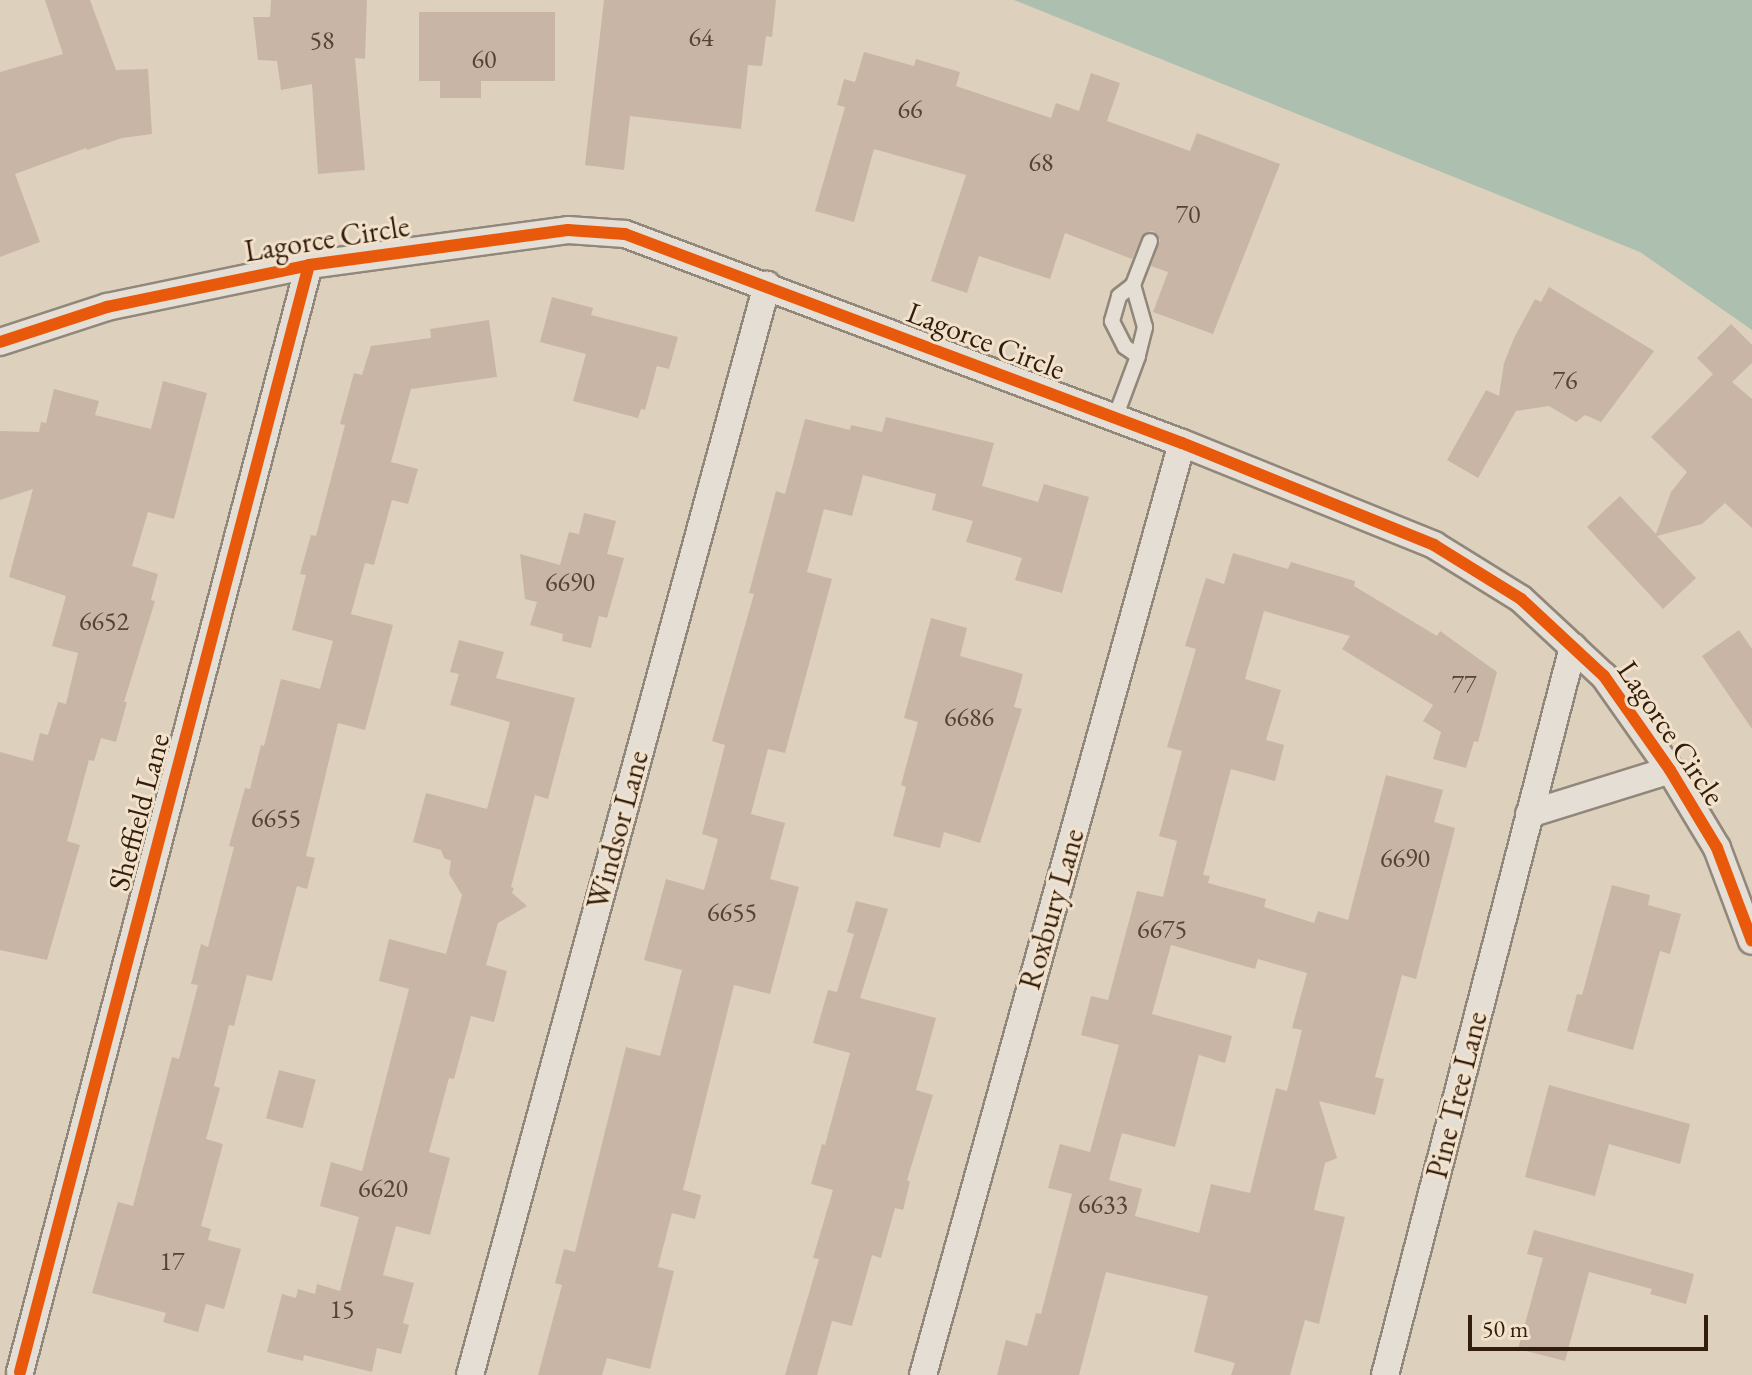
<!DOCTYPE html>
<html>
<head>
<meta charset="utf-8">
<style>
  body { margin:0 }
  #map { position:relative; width:1752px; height:1375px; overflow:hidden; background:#ddd0bd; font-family:"EB Garamond",serif }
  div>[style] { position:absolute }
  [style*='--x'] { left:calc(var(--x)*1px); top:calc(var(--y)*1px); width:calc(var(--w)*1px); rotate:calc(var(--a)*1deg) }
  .water>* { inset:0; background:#adbfae }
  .building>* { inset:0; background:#c9b5a6; transform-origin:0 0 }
  .roads { filter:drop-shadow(2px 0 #91877a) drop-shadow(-2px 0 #91877a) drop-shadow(0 2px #91877a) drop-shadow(0 -2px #91877a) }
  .service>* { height:14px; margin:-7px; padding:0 7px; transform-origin:7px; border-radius:7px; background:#e4ded4 }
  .minor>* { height:26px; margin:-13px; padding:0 13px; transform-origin:13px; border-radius:13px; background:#e4ded4 }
  .cycleway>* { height:12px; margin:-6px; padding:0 6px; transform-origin:6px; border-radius:6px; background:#e8590c }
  span { translate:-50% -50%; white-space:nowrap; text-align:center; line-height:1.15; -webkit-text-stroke:6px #f2e2cb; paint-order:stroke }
  .number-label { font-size:26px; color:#574233 }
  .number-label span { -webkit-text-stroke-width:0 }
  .street-label { font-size:30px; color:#311c0d }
  .scale { position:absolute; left:1468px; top:1315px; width:240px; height:36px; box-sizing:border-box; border:4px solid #311c0d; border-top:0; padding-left:10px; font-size:24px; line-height:28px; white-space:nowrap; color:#311c0d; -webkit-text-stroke:6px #f2e2cb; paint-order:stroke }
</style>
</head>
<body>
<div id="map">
  <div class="water">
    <div style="clip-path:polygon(1014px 0,1752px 0,1752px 330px,1640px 252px)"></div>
  </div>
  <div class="building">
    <div style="clip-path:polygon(45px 0,90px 0,116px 70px,148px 69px,152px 134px,122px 138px,87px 150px,86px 148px,15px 174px,40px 242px,0 257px,0 72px,63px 54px)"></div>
    <div style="clip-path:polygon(271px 0,367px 0,365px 59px,355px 58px,365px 170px,318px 174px,312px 84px,281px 90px,277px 61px,258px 60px,253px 17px,270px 17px)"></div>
    <div style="clip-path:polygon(604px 0,776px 0,772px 37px,766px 36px,762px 66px,748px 65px,741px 129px,630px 116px,624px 170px,585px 165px)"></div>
    <div style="clip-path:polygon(419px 12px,555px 12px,555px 81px,481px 81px,481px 98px,440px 98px,440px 81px,419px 81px)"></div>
    <div style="clip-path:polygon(864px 52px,914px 66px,916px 59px,960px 72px,956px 86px,1051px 118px,1056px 103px,1079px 111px,1091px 73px,1120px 83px,1107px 121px,1190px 151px,1197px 133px,1280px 164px,1213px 334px,1153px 312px,1168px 272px,1151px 266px,1160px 240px,1153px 231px,1143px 234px,1132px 259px,1065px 233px,1050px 279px,979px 256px,967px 293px,931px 281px,966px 175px,874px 149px,854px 222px,815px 211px,845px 107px,837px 105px,844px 79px,855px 82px)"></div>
    <div style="clip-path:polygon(1549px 287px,1654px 351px,1601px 422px,1585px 415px,1576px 422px,1549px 406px,1516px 411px,1478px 478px,1447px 460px,1486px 390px,1499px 396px,1504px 363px,1514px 338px,1535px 299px,1541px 302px)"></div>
    <div style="clip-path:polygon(552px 297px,593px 308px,591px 315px,678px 337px,669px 369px,657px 366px,645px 410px,641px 409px,638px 418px,573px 401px,586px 354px,540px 342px)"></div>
    <div style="clip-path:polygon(489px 320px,497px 377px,411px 389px,391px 462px,418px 469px,408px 504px,392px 500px,374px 565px,365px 563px,351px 614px,393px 625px,365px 730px,338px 723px,306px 856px,315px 858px,307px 889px,297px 886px,272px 981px,247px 975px,234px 1026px,229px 1025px,214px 1086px,220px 1088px,206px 1139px,223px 1144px,201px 1226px,211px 1229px,208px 1240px,241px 1249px,224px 1309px,206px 1304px,198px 1332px,163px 1322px,166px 1313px,92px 1293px,118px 1202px,133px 1206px,172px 1057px,179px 1059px,198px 985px,191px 984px,201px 944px,208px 947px,234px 847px,229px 846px,245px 788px,250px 789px,261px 745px,264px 746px,281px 679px,320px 689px,333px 641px,292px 630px,306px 575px,300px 574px,311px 535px,316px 536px,345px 425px,340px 424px,354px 373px,362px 375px,371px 346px,431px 338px,430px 329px)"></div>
    <div style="clip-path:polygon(1731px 324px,1752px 345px,1752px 363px,1732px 382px,1752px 399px,1752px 528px,1725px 503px,1702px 524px,1657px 536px,1696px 578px,1663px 609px,1587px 527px,1620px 496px,1656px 534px,1671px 492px,1687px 472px,1651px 437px,1713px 374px,1697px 358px)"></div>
    <div style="clip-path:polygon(163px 381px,207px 393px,174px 519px,148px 512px,132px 566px,158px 574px,151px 600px,155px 601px,124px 702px,127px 702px,116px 742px,101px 738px,94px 761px,89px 760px,67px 841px,80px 845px,47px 960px,0 950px,0 752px,33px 761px,40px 733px,48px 735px,58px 702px,66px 704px,78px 653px,52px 646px,66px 596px,9px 577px,33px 489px,0 500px,0 431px,39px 432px,41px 422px,46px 423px,54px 389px,99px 401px,95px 415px,151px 429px)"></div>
    <div style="clip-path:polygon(886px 417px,994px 443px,982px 486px,1038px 502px,1044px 484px,1089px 497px,1062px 593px,1015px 580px,1022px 558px,966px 542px,973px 521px,932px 510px,936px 494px,863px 475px,852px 516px,824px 509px,807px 572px,832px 579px,785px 753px,768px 749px,751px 814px,785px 823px,770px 879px,799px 887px,770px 994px,734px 985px,683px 1190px,701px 1195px,695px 1219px,672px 1213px,658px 1267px,674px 1271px,650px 1369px,607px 1358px,602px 1375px,538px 1375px,562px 1285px,555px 1283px,564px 1249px,575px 1252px,626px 1047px,660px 1056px,682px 970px,644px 960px,666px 879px,704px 890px,718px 839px,702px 834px,725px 745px,712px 741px,754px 594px,749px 593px,776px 491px,785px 494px,805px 419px,850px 430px,851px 425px,882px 432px)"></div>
    <div style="clip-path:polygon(584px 513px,616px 521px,607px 554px,624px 558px,607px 618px,599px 616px,591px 648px,562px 641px,563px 634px,530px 625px,537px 602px,525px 599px,520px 554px,560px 565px,569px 532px,579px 534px)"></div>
    <div style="clip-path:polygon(evenodd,1233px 553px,1288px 569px,1291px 562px,1355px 581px,1354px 586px,1437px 636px,1440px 631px,1497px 672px,1478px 742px,1474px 741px,1466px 768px,1433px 759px,1441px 732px,1423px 721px,1433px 705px,1342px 649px,1350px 636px,1264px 611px,1245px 679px,1281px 690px,1266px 740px,1284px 745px,1275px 781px,1231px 769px,1203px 875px,1210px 876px,1208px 883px,1266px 899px,1264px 907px,1314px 923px,1318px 911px,1348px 920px,1386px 775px,1443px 790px,1434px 822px,1455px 828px,1416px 979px,1402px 975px,1375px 1077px,1384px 1079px,1375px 1115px,1319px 1101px,1337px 1158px,1325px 1163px,1314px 1210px,1345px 1217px,1319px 1324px,1305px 1320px,1290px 1375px,1231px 1375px,1235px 1363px,1194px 1352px,1208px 1296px,1106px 1272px,1079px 1375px,997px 1375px,1006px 1340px,1027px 1346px,1036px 1313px,1041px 1314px,1072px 1194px,1048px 1188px,1060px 1144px,1090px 1152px,1119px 1045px,1081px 1035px,1091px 996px,1108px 1000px,1137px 891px,1163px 897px,1177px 841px,1159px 836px,1182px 751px,1167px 747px,1196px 649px,1185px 646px,1206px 578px,1224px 584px,1233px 553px,1171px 945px,1255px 969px,1258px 959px,1307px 973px,1292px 1028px,1302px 1030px,1287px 1091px,1276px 1088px,1250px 1193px,1211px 1184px,1199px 1233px,1135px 1216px,1142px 1189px,1109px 1180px,1122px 1133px,1175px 1147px,1199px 1055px,1225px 1063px,1232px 1036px,1152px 1014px,1171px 945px)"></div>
    <div style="clip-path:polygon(931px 618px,967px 628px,960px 656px,1023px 674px,1014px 707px,1022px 709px,980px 843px,944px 832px,940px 848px,893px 836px,906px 787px,901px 785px,918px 722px,904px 718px)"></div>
    <div style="clip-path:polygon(1739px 630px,1752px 649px,1752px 729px,1702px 656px)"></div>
    <div style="clip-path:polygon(459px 640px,504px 652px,496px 678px,575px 698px,548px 799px,535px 795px,511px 887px,514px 888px,512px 893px,527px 906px,498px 923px,486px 965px,507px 971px,494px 1022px,471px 1016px,454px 1079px,449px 1078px,429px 1152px,450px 1158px,430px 1235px,396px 1226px,383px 1275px,414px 1283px,403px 1323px,409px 1325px,401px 1354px,377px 1348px,372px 1372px,304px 1355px,303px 1361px,267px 1352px,282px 1294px,296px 1298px,298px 1289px,315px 1294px,317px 1284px,340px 1291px,359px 1217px,320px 1206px,331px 1162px,362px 1171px,409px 989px,379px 981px,389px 939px,446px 954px,462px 895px,449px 874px,451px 861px,444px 858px,441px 850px,413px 842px,426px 793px,487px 809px,510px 722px,450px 705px,459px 674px,450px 672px)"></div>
    <div style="clip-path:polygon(1612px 885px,1650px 895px,1648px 905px,1681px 914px,1670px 954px,1660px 951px,1633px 1050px,1567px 1031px,1577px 994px,1582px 995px)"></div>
    <div style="clip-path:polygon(856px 901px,888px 909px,860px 998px,936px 1018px,916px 1090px,933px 1095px,907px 1180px,910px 1182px,903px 1210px,895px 1208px,881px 1258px,872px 1255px,852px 1326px,832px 1321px,817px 1375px,785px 1375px,819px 1259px,813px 1258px,833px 1190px,811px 1184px,822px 1144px,825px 1145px,850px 1053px,813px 1043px,828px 990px,837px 992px,854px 934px,847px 932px)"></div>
    <div style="left:279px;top:1070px;width:38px;height:50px;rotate:15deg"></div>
    <div style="clip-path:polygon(1549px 1085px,1690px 1124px,1680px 1164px,1609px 1144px,1595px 1196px,1525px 1177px)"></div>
    <div style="clip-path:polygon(1534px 1230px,1694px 1274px,1686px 1304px,1650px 1294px,1652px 1289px,1589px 1272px,1565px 1361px,1518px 1349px,1543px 1258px,1527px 1254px)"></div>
  </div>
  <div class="roads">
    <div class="service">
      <div style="--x:1133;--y:285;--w:47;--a:-68.9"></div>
      <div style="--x:1115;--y:418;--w:66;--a:-69.6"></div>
      <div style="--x:1138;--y:356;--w:16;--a:-145"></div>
      <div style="--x:1125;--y:347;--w:29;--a:-117"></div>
      <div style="--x:1112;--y:321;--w:26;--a:-74"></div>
      <div style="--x:1119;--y:296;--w:18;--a:-38"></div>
      <div style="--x:1133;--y:285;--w:44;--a:74.1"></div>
      <div style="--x:1145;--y:327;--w:30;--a:104"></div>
    </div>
    <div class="minor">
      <div style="--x:0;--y:342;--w:113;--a:-18.1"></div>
      <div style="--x:107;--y:307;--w:206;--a:-11.7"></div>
      <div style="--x:309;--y:265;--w:261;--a:-7.7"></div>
      <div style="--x:568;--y:230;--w:57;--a:4"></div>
      <div style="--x:625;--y:234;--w:595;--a:20.57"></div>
      <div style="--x:1182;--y:443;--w:272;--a:22"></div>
      <div style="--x:1434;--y:545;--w:102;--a:31.8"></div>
      <div style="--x:1521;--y:599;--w:113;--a:42.9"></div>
      <div style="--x:1604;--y:676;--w:115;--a:54.9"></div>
      <div style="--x:1670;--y:770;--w:91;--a:58.9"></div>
      <div style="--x:1717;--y:848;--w:99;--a:69.4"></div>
      <div style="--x:1529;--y:814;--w:148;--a:-17.3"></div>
      <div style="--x:20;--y:1372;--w:1144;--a:-75.37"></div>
      <div style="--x:470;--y:1375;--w:1130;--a:-74.76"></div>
      <div style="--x:923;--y:1375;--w:967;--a:-74.47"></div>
      <div style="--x:1385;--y:1375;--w:752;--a:-75.52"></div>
    </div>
  </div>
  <div class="cycleway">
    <div style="--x:0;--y:342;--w:113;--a:-18.1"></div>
    <div style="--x:107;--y:307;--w:206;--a:-11.7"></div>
    <div style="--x:309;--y:265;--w:261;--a:-7.7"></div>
    <div style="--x:568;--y:230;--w:57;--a:4"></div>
    <div style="--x:625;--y:234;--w:595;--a:20.57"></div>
    <div style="--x:1182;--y:443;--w:272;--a:22"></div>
    <div style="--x:1434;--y:545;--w:102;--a:31.8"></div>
    <div style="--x:1521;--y:599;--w:113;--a:42.9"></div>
    <div style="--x:1604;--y:676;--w:115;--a:54.9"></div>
    <div style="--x:1670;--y:770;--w:91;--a:58.9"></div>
    <div style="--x:1717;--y:848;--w:99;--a:69.4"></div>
    <div style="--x:20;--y:1372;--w:1144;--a:-75.37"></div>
  </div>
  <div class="number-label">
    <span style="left:701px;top:38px">64</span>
    <span style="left:322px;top:41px">58</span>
    <span style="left:484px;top:60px">60</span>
    <span style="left:910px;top:110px">66</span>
    <span style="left:1041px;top:163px">68</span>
    <span style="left:1188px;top:215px">70</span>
    <span style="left:1565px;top:381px">76</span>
    <span style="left:570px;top:583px">6690</span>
    <span style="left:104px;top:622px">6652</span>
    <span style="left:1464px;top:685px">77</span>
    <span style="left:969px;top:718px">6686</span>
    <span style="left:276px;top:819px">6655</span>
    <span style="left:1405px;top:859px">6690</span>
    <span style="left:732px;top:913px">6655</span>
    <span style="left:1162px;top:930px">6675</span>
    <span style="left:383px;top:1189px">6620</span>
    <span style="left:1103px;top:1205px">6633</span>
    <span style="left:172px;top:1262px">17</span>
    <span style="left:342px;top:1310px">15</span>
  </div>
  <div class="street-label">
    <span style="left:327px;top:239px;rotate:-9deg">Lagorce Circle</span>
    <span style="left:986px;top:341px;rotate:21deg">Lagorce Circle</span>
    <span style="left:1671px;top:733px;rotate:56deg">Lagorce Circle</span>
    <span style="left:139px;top:812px;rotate:-75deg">Sheffield Lane</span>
    <span style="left:618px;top:830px;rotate:-75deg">Windsor Lane</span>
    <span style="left:1052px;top:909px;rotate:-74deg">Roxbury Lane</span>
    <span style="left:1457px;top:1095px;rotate:-76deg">Pine Tree Lane</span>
  </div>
  <div class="scale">50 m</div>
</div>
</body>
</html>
